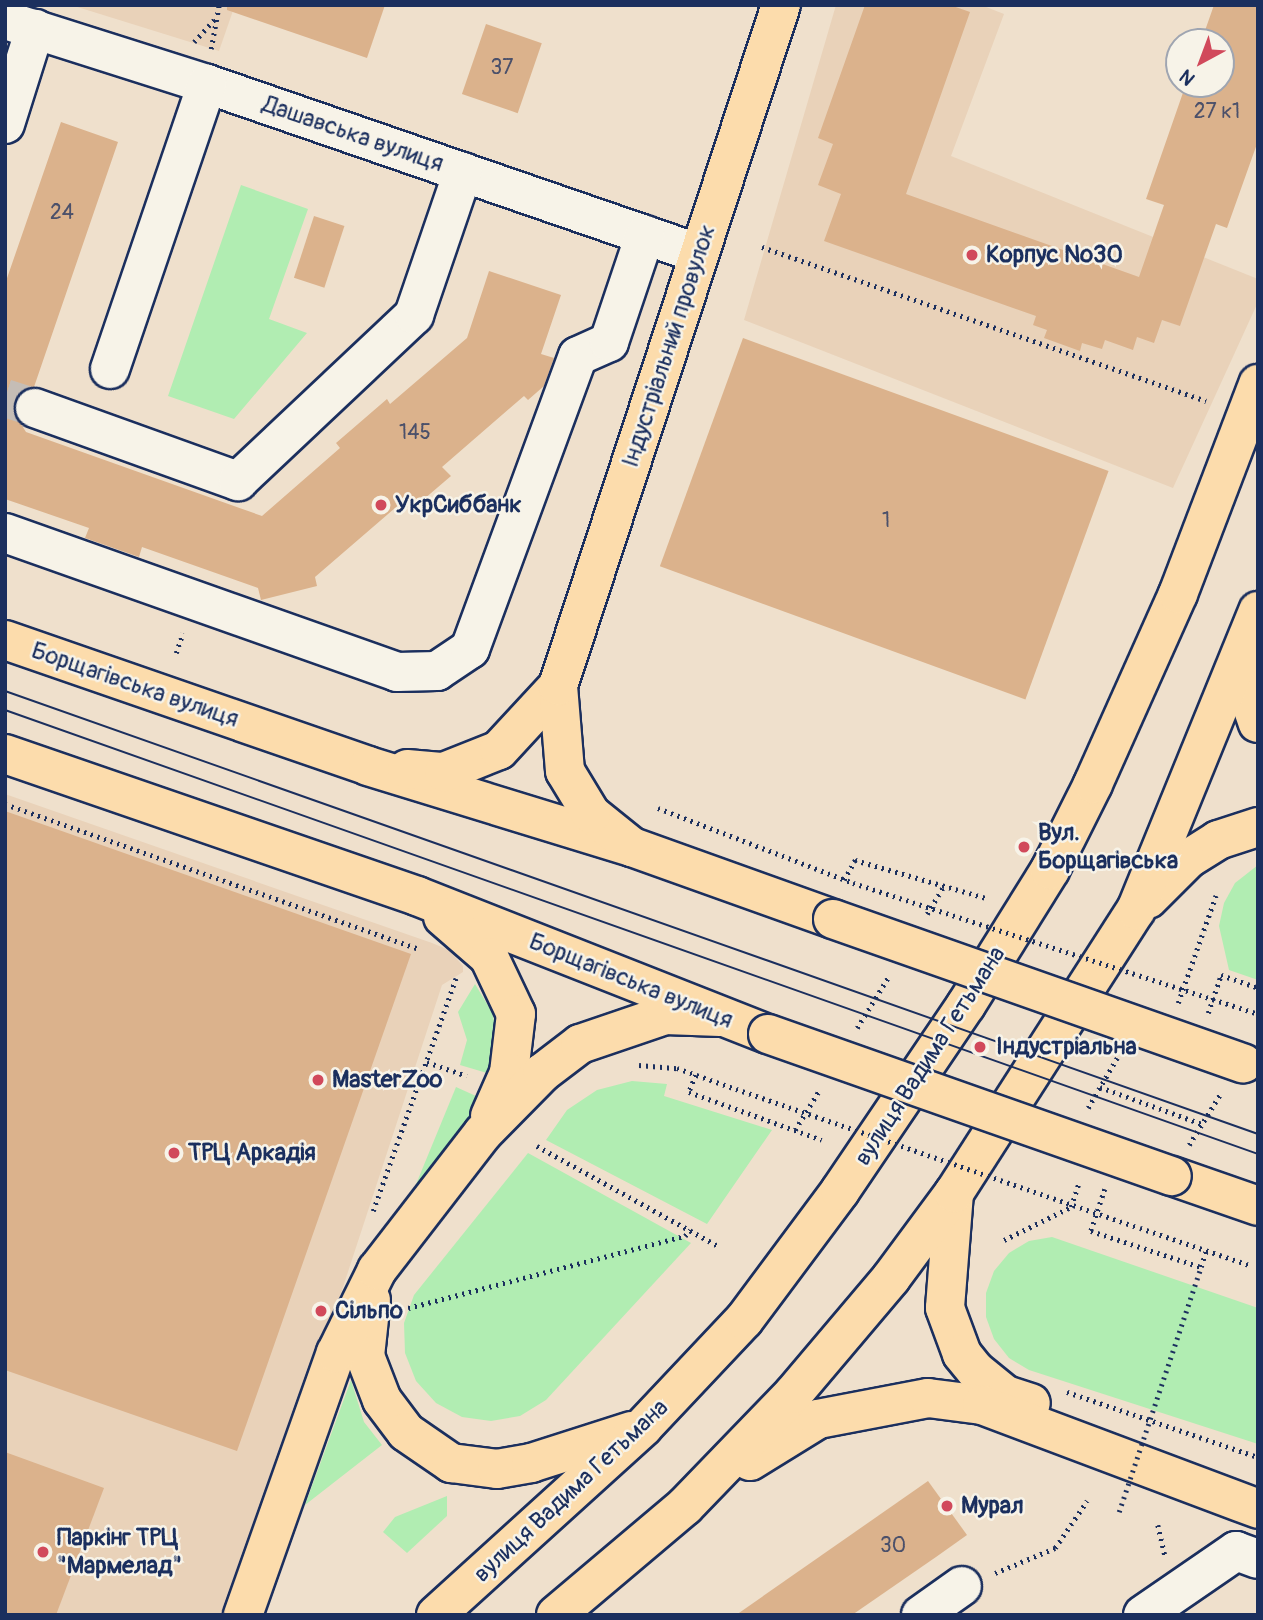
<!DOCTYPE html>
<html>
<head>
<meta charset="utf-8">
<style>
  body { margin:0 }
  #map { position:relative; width:1263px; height:1620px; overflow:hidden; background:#efe0cc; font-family:Pangolin,sans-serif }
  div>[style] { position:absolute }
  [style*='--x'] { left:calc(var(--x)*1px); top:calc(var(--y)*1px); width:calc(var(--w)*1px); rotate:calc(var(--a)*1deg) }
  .built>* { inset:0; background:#e9d2b9 }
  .green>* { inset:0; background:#b1edb2 }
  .building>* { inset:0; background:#dbb28c; transform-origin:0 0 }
  .minor-tunnel>* { height:38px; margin-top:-19px; transform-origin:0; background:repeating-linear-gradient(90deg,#c5bdb6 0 38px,transparent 0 57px) }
  .path>* { height:4.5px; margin-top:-2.25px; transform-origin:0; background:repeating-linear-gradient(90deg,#1b2f5e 0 2px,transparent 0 7px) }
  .roads { filter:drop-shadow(2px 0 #1b2f5e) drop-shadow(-2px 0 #1b2f5e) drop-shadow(0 2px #1b2f5e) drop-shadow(0 -2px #1b2f5e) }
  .minor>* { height:38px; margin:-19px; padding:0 19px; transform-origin:19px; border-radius:19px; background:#f7f3e8 }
  .major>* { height:38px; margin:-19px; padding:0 19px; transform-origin:19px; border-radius:19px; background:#fcdcac }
  .tram>* { height:2px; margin:-1px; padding:0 1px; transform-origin:1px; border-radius:1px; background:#1b2f5e }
  .path-bridge>* { height:4.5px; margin-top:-2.25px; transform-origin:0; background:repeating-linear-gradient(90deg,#1b2f5e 0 2px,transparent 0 7px) }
  .bridges { filter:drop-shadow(2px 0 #1b2f5e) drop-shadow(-2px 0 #1b2f5e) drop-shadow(0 2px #1b2f5e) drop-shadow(0 -2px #1b2f5e) }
  .major-bridge>* { height:38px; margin:-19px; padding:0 19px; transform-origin:19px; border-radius:19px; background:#fcdcac }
  .dots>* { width:19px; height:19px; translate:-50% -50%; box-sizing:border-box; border:4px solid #f7f3e8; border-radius:50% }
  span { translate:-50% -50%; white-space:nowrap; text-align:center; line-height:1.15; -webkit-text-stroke:5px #f7f3e8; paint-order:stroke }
  .number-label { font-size:21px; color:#4b506a }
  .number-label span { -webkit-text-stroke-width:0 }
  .street-label { font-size:24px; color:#1b2f5e }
  .poi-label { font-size:24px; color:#1b2f5e; font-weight:700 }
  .left { translate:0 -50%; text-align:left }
  .frame { position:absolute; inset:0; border:7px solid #1b2f5e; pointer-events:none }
  .north { position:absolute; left:1165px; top:28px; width:70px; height:70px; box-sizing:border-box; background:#f7f3e8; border:2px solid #9fa5b1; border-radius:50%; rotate:221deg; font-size:19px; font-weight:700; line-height:28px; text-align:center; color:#1b2f5e }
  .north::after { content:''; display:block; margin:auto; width:24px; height:32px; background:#d1495b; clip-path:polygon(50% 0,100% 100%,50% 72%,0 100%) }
</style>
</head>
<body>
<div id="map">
  <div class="built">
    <div style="clip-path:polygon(71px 5px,235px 5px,219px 51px)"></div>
    <div style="clip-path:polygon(836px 5px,981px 5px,1004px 14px,951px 156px,1258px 279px,1258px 302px,1173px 488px,744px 320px)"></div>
    <div style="clip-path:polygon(5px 794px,432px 943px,449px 950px,463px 966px,463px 972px,442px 985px,285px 1464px,276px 1461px,223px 1615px,5px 1615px)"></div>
  </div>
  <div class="green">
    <div style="clip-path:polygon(241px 185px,308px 209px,269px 319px,307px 333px,234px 419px,168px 396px)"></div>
    <div style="clip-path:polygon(1258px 865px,1258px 980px,1229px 970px,1219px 926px,1224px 903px,1235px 883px)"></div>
    <div style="clip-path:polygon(475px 984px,492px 1012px,499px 1043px,497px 1076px,460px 1065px,467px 1040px,458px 1012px)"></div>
    <div style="clip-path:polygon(632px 1081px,667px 1084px,664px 1096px,772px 1130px,707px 1224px,546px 1140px,567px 1110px,597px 1090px)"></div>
    <div style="clip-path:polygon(456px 1087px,487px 1101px,405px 1211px)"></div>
    <div style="clip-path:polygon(528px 1153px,691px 1243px,546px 1400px,520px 1416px,491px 1421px,462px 1417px,436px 1403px,416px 1381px,405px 1353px,404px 1323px,414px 1295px)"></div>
    <div style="clip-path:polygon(1052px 1237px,1258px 1308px,1258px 1444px,1029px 1370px,1009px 1358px,994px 1339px,986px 1317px,986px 1293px,994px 1271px,1009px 1253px,1029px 1241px)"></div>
    <div style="clip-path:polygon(351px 1380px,364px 1422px,382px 1445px,305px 1505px)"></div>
    <div style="clip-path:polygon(447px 1496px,447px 1516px,407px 1553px,383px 1532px,395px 1517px)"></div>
  </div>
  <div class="building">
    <div style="clip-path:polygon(227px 5px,385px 5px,367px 58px,227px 10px)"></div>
    <div style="clip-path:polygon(865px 5px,950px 5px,970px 12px,906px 194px,1139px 277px,1164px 205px,1146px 199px,1186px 84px,1221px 84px,1221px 42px,1201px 42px,1214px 5px,1258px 5px,1258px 141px,1227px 228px,1216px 224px,1180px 326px,1162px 320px,1154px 343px,1137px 337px,1133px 350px,1105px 340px,1102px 349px,1082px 343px,1080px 351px,1044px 338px,1047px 330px,1033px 325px,1036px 316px,824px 241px,841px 194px,818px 185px,833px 144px,818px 138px)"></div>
    <div style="left:486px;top:24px;width:59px;height:74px;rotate:19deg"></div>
    <div style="clip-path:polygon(61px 122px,118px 142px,34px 387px,21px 391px,14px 401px,14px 413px,26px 432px,262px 516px,340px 448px,336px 443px,387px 399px,390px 404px,467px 338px,489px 271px,561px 295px,541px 354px,554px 358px,544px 386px,528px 400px,524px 396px,442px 467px,451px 476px,410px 511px,402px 502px,315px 577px,317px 586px,261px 600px,258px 588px,142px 547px,139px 557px,85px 538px,89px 528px,5px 499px,5px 284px)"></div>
    <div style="left:314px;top:216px;width:32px;height:65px;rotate:18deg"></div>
    <div style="left:743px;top:338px;width:389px;height:243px;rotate:20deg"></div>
    <div style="clip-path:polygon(5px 811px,411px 954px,237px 1451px,5px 1370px)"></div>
    <div style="clip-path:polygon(5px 1452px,104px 1488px,56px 1615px,5px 1615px)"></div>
    <div style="clip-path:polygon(928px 1481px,967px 1535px,936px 1557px,852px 1615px,736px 1615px)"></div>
  </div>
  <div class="minor-tunnel">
    <div style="--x:5;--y:398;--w:32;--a:18"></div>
  </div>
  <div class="path">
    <div style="--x:194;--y:42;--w:30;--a:-48"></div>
    <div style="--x:211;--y:49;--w:45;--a:-79.7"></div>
    <div style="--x:762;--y:247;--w:470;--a:19.1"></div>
    <div style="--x:176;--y:653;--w:21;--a:-71"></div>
    <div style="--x:5;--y:804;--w:440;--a:19.3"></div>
    <div style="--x:658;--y:808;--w:209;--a:21"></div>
    <div style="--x:844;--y:880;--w:23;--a:-61"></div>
    <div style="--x:855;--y:860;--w:136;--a:16.2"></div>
    <div style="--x:927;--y:914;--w:33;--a:-59"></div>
    <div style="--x:1178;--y:1003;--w:114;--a:-70.6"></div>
    <div style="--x:1208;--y:1013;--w:40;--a:-71.1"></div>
    <div style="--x:1221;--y:975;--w:39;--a:19"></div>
    <div style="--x:857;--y:1028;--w:61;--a:-58.4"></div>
    <div style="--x:427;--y:1062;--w:42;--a:19.3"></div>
    <div style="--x:639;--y:1065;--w:38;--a:5"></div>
    <div style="--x:677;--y:1068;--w:63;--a:19.6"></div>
    <div style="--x:696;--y:1075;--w:18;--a:112"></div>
    <div style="--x:689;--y:1092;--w:141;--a:19.8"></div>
    <div style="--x:1100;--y:1087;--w:109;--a:19.9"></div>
    <div style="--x:1088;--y:1108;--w:58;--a:-59.9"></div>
    <div style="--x:795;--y:1130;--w:48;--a:-58.6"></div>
    <div style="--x:1189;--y:1145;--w:61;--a:-58.4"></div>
    <div style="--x:537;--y:1146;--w:209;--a:28.9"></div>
    <div style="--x:1105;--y:1189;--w:44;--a:108.4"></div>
    <div style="--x:1091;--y:1231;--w:116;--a:18.1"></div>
    <div style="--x:1201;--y:1267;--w:17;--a:-73"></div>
    <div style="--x:373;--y:1211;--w:247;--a:-70.4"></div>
    <div style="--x:1140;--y:1228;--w:115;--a:18.7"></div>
    <div style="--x:1004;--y:1240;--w:75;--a:-26.2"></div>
    <div style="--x:1071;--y:1207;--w:25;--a:-72"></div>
    <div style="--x:408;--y:1308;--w:286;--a:-14.6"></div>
    <div style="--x:685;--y:1236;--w:8;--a:-50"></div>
    <div style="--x:1067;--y:1392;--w:202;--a:18.8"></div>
    <div style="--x:1158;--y:1525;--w:32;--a:77"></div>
    <div style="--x:995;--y:1573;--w:65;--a:-22.6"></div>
    <div style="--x:1055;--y:1548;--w:57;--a:-55.8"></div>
  </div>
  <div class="roads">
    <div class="minor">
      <div style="--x:5;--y:20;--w:212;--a:17.6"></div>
      <div style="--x:207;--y:84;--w:521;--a:19.03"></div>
      <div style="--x:5;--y:124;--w:100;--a:-72.5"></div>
      <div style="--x:110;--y:369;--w:301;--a:-71.2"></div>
      <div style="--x:35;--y:408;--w:216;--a:19.8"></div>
      <div style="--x:238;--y:481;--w:242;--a:-43.3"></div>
      <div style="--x:414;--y:315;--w:151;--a:-71.1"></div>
      <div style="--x:5;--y:533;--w:416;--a:19.5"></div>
      <div style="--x:397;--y:672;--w:40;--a:-1.4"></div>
      <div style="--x:437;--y:671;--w:40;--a:-34"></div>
      <div style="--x:470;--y:649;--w:312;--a:-69.8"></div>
      <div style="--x:578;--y:356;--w:34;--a:-24"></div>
      <div style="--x:609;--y:342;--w:113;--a:-71.4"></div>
      <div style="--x:921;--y:1615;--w:50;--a:-35.3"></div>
      <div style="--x:1143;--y:1615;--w:113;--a:-34.5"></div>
      <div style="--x:1236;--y:1551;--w:23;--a:20"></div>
    </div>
    <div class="major">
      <div style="--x:5;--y:640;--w:384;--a:19.1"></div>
      <div style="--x:368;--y:766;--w:276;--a:17.1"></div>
      <div style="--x:632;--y:847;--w:214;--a:19.7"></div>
      <div style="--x:1249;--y:650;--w:39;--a:94"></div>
      <div style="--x:1246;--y:689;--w:36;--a:71"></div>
      <div style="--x:5;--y:754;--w:436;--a:19"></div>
      <div style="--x:417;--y:896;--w:377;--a:21.5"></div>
      <div style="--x:407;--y:769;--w:37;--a:5"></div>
      <div style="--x:444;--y:772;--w:59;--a:-21.8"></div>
      <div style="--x:499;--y:750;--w:87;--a:-47.3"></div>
      <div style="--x:632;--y:847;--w:53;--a:-141.2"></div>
      <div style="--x:591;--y:814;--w:50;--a:-121.2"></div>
      <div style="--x:565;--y:771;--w:85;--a:-94.7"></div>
      <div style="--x:558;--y:686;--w:717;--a:-71.87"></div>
      <div style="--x:1148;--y:899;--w:57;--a:-45"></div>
      <div style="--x:1188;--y:859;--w:36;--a:-32"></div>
      <div style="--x:1218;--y:840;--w:42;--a:-18"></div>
      <div style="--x:443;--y:917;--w:61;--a:41"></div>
      <div style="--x:489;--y:957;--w:63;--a:64.7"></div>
      <div style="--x:516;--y:1014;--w:59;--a:96.8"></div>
      <div style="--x:509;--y:1073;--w:47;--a:113.8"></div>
      <div style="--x:1172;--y:1176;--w:91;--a:19.2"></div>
      <div style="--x:954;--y:1193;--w:115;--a:94.5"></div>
      <div style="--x:945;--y:1308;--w:49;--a:69.7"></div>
      <div style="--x:962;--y:1354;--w:22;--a:51"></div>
      <div style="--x:976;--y:1371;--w:38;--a:39"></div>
      <div style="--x:1006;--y:1395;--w:26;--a:18"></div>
      <div style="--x:371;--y:1300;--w:56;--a:96.1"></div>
      <div style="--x:365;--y:1356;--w:47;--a:68.9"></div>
      <div style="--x:382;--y:1400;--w:40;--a:53"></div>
      <div style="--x:406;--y:1432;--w:55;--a:34.6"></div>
      <div style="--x:451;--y:1463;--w:46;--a:7.4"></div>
      <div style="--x:497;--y:1469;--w:35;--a:-10"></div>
      <div style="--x:531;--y:1463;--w:105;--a:-17.7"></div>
      <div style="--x:750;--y:1461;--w:80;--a:-31.7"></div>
      <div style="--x:818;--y:1419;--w:112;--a:-10.8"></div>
      <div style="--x:928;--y:1398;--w:54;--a:7.4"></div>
      <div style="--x:982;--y:1405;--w:295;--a:20.6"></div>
      <div style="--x:243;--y:1615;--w:278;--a:-70.5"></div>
      <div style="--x:336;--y:1353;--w:93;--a:-63.7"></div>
      <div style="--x:377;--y:1270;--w:173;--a:-52.3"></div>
      <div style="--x:483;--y:1133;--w:84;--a:-45.5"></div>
      <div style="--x:542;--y:1073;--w:48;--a:-37.3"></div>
      <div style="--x:580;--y:1044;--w:90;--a:-18.8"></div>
      <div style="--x:665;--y:1015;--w:55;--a:2.1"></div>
      <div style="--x:436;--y:1615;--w:280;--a:-42.2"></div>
      <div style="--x:643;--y:1427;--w:147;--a:-46.7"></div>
      <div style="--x:744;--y:1320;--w:161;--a:-53.3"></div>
      <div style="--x:840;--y:1191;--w:225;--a:-55.9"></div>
      <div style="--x:966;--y:1005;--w:159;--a:-58.1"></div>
      <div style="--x:1050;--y:870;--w:96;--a:-63.4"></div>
      <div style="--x:1093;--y:784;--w:208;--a:-65.9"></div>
      <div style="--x:1178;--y:594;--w:225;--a:-69.1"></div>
      <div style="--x:556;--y:1615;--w:169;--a:-40.2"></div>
      <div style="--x:685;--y:1506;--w:156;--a:-46"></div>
      <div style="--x:793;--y:1394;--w:152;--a:-49.8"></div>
      <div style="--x:891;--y:1278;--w:106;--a:-53.5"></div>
      <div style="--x:954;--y:1193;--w:336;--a:-57.3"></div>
      <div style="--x:1136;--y:910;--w:323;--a:-67.8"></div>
    </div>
  </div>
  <div class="tram">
    <div style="--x:5;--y:691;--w:1329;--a:19.47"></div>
    <div style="--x:5;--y:710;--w:1329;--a:19.51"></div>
  </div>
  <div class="path-bridge">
    <div style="--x:853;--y:883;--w:426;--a:17.9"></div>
    <div style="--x:736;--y:1089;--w:427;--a:19"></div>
    <div style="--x:1119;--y:1512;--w:258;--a:-71.5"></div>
  </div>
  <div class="bridges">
    <div class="major-bridge">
      <div style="--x:833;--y:919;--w:435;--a:19.4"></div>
      <div style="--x:768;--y:1034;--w:428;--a:19.4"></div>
    </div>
  </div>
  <div class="dots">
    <div style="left:972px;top:255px;background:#d1495b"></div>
    <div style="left:381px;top:505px;background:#d1495b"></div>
    <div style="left:1024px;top:847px;background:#d1495b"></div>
    <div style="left:980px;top:1047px;background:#d1495b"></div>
    <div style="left:318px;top:1080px;background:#d1495b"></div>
    <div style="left:174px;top:1153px;background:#d1495b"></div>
    <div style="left:321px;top:1311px;background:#d1495b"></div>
    <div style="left:947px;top:1506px;background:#d1495b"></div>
    <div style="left:43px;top:1552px;background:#d1495b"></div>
  </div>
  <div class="number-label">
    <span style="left:502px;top:68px">37</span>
    <span style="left:1217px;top:112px">27 к1</span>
    <span style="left:62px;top:213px">24</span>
    <span style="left:415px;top:433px">145</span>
    <span style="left:886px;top:521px">1</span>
    <span style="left:893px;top:1546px">30</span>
  </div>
  <div class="street-label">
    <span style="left:353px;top:134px;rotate:19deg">Дашавська вулиця</span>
    <span style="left:669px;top:346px;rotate:-72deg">Індустріальний провулок</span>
    <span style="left:135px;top:685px;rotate:19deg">Борщагівська вулиця</span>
    <span style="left:631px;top:981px;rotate:22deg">Борщагівська вулиця</span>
    <span style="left:930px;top:1056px;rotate:-57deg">вулиця Вадима Гетьмана</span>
    <span style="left:571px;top:1491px;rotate:-43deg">вулиця Вадима Гетьмана</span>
  </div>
  <div class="poi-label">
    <span class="left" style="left:986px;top:255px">Корпус №30</span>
    <span class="left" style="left:395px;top:505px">УкрСиббанк</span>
    <span class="left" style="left:1038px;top:847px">Вул.<br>Борщагівська</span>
    <span class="left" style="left:996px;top:1047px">Індустріальна</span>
    <span class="left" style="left:332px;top:1080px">MasterZoo</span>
    <span class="left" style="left:188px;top:1153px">ТРЦ Аркадія</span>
    <span class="left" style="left:335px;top:1311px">Сільпо</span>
    <span class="left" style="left:961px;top:1506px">Мурал</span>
    <span class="left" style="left:57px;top:1552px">Паркінг ТРЦ<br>"Мармелад"</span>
  </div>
  <div class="frame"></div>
  <div class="north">N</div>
</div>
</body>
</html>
